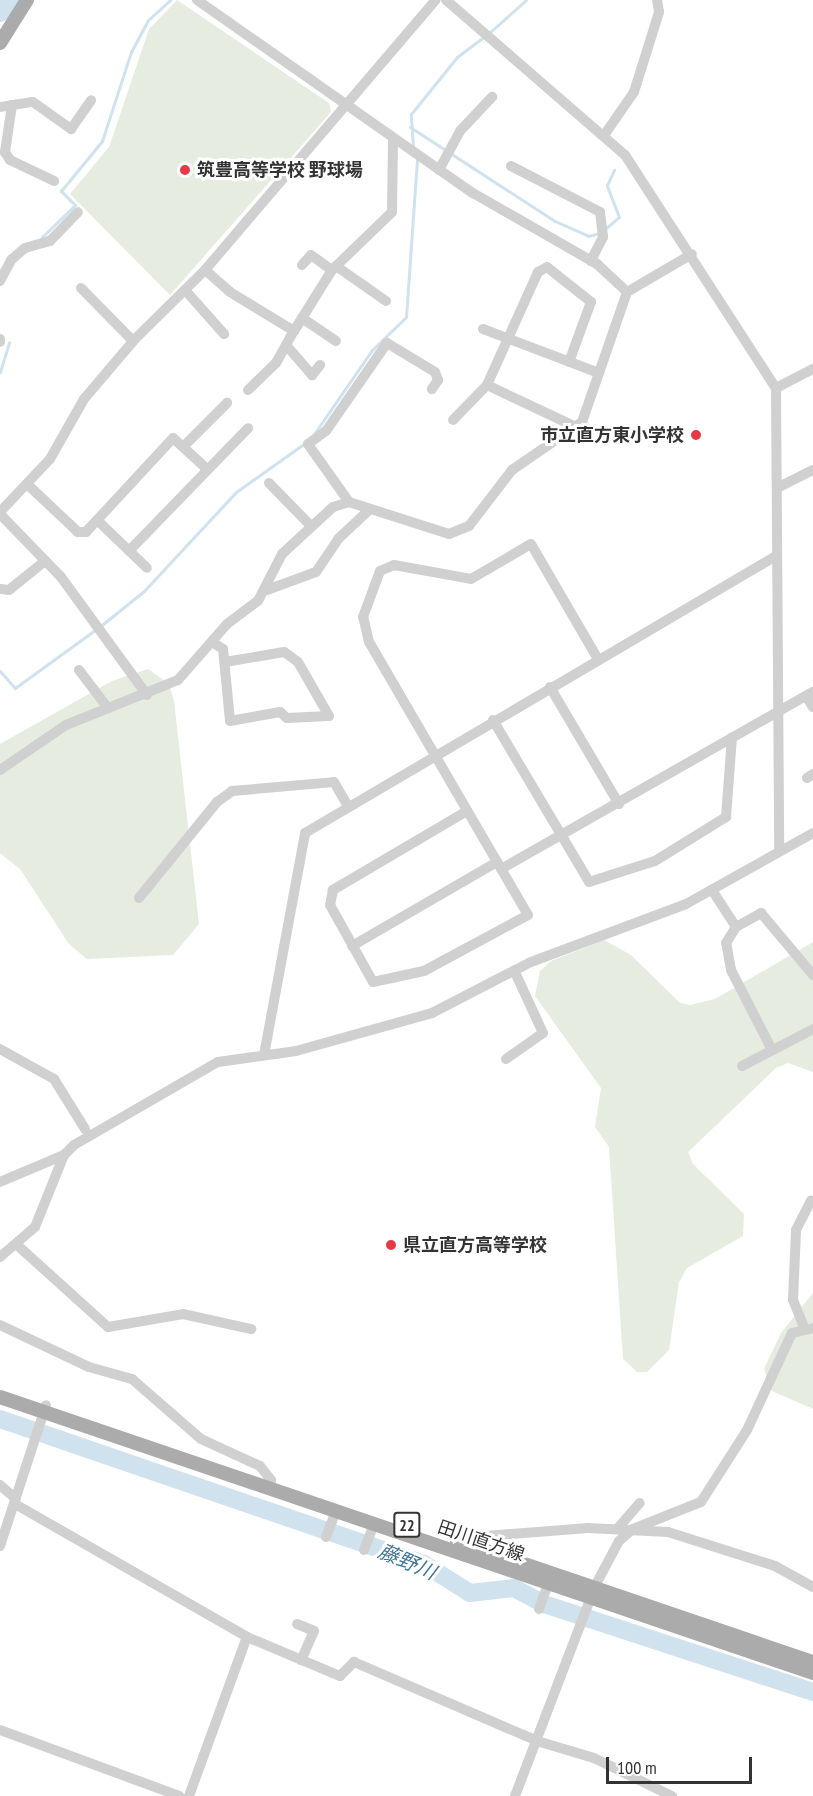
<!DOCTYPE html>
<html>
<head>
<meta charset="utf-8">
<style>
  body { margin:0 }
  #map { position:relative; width:813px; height:1796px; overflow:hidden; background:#fff; font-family:"PT Sans Narrow","Noto Sans JP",sans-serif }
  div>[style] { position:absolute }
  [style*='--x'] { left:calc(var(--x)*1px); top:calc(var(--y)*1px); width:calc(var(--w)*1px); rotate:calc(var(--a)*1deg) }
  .green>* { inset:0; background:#e6ecdf }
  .stream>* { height:3px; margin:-1.5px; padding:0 1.5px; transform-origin:1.5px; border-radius:1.5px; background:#cfe2ee }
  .river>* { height:18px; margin:-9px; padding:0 9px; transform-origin:9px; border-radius:9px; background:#cfe2ee }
  .minor>* { height:10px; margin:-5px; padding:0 5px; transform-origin:5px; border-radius:5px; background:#d0d0d0 }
  .major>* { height:14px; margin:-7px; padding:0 7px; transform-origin:7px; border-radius:7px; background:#ababab }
  .dots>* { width:16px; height:16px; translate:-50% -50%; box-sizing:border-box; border:3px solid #fff; border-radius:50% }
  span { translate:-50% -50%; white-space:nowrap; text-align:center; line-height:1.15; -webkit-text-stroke:6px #fff; paint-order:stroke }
  .shield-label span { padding:2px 4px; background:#fff; border:2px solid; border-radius:4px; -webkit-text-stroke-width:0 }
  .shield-label { font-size:16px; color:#333; font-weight:700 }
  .poi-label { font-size:18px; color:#333; font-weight:700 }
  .left { translate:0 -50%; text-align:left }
  .right { translate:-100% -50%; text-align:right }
  .street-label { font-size:18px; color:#333 }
  .water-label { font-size:20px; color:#3f7597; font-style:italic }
  .scale { position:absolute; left:606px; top:1757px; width:146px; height:27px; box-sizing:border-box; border:3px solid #333; border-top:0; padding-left:8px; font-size:18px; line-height:21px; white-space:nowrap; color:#333; -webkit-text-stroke:4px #fff; paint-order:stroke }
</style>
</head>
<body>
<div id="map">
  <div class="green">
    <div style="clip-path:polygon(177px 0,329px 103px,331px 112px,170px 295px,70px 194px,109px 147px,149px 29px)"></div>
    <div style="clip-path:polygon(148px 669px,169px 684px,174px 701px,199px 924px,173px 955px,87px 959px,69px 944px,20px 869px,0 853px,0 744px,112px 681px)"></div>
    <div style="clip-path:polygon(604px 940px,631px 955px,680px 1003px,690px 1005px,715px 999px,813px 942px,813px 1072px,788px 1063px,776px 1068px,688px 1152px,693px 1164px,744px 1214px,743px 1236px,687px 1268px,679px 1282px,669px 1350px,647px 1372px,637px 1372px,623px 1359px,609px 1147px,595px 1127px,601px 1088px,535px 996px,540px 971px,551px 961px)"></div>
    <div style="clip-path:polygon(813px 1293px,813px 1409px,772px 1391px,764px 1369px,781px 1333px)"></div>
  </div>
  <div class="stream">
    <div style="--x:489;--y:33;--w:50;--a:-41.7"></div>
    <div style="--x:410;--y:127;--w:173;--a:33"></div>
    <div style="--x:555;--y:221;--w:36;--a:24"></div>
    <div style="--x:588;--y:236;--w:12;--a:-14"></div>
    <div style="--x:413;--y:146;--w:32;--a:-94"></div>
    <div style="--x:411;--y:114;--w:73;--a:-51.1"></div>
    <div style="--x:457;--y:57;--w:34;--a:-37"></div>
    <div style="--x:605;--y:229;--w:18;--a:-41"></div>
    <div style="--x:619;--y:217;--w:34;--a:-111"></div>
    <div style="--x:607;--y:185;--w:17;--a:-65"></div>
    <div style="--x:42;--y:237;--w:46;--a:-44.1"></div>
    <div style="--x:75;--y:205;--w:20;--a:-135"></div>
    <div style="--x:61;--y:191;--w:65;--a:-50.6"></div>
    <div style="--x:102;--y:141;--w:94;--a:-72"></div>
    <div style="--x:131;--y:52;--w:36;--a:-62"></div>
    <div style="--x:148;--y:20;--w:30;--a:-42"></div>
    <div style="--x:0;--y:372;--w:31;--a:-73"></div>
    <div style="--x:314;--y:434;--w:102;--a:-55.4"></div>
    <div style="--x:372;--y:350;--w:47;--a:-44.1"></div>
    <div style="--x:406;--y:317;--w:159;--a:-86"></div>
    <div style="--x:0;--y:671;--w:23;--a:49"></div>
    <div style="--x:15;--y:688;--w:109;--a:-36"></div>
    <div style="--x:103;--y:624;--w:53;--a:-38.8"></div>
    <div style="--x:144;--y:591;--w:135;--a:-47.1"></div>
    <div style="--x:236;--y:492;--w:85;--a:-35.4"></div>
  </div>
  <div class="river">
    <div style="--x:0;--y:13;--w:17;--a:-50"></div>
    <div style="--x:0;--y:1419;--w:448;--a:18.9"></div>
    <div style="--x:424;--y:1564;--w:54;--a:32.2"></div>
    <div style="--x:470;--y:1593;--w:44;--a:-6.5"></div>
    <div style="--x:514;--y:1588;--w:34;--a:28"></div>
    <div style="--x:544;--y:1604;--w:283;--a:18.1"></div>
  </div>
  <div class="minor">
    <div style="--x:197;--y:0;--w:337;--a:35"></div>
    <div style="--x:473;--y:193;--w:143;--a:29.8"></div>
    <div style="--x:597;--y:264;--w:41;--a:43"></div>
    <div style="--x:446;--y:0;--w:237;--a:40.9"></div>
    <div style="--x:625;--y:155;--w:278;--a:57.1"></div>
    <div style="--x:776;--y:388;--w:463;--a:89.6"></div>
    <div style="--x:12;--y:105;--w:48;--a:98.5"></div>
    <div style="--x:5;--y:152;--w:9;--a:58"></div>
    <div style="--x:10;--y:160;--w:49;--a:25.5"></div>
    <div style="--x:0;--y:107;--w:33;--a:-9"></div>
    <div style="--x:33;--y:102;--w:47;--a:35.4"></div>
    <div style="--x:71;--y:129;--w:35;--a:-55"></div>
    <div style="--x:605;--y:134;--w:51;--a:-55.4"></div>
    <div style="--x:634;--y:92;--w:84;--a:-72.6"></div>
    <div style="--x:659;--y:12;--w:12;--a:-99"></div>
    <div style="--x:511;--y:166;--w:100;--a:27.3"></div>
    <div style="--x:600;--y:212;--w:25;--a:83"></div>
    <div style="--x:603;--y:237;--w:27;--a:117"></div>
    <div style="--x:439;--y:170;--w:44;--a:-61.7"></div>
    <div style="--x:460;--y:131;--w:47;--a:-46.7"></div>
    <div style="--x:302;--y:265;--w:13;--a:-48"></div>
    <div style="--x:311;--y:255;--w:26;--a:36"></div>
    <div style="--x:336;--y:266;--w:61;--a:35"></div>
    <div style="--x:205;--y:270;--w:33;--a:41"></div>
    <div style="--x:230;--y:292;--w:75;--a:31.4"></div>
    <div style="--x:294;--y:331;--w:72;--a:-58.1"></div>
    <div style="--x:332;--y:270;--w:83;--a:-44"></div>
    <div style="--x:392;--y:212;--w:72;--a:-89.2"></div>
    <div style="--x:0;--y:281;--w:24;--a:-62"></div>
    <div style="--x:11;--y:260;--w:18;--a:-41"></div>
    <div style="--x:25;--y:248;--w:26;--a:-16"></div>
    <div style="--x:50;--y:241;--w:40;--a:-46"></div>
    <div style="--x:81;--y:288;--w:74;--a:45.5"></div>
    <div style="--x:185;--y:290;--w:59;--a:48.4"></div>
    <div style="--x:627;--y:292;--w:75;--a:-30.3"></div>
    <div style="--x:302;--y:318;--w:41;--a:34.1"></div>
    <div style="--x:483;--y:329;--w:124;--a:20.8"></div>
    <div style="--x:0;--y:339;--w:3;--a:90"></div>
    <div style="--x:286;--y:345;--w:40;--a:49"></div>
    <div style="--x:312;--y:375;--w:13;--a:-51"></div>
    <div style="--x:569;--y:362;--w:64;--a:-69.9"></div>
    <div style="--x:591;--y:302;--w:56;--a:-141.5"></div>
    <div style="--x:547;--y:267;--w:10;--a:151"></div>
    <div style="--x:538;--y:272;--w:124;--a:114.3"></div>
    <div style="--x:487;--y:385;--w:98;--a:25.3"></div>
    <div style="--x:776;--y:388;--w:42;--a:-27.2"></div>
    <div style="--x:248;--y:390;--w:39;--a:-44"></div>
    <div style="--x:276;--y:363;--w:37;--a:-61"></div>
    <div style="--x:453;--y:420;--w:49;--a:-45.8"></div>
    <div style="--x:184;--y:446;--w:61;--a:-45"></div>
    <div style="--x:269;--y:483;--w:59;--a:45.7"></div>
    <div style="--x:27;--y:484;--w:70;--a:43.3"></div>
    <div style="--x:78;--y:532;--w:8;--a:0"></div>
    <div style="--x:86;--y:532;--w:128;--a:-47.2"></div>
    <div style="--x:173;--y:438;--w:46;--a:42.4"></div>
    <div style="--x:777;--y:488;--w:40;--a:-26.6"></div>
    <div style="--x:349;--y:502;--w:71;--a:-125.3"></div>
    <div style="--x:308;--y:444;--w:22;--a:-36"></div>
    <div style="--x:326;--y:431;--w:107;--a:-55.3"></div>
    <div style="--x:387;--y:343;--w:56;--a:31.1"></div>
    <div style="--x:435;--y:372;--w:9;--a:69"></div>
    <div style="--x:438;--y:380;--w:11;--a:124"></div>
    <div style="--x:0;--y:512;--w:73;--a:-46.7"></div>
    <div style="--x:50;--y:459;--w:69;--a:-60.5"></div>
    <div style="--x:84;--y:399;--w:79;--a:-49.6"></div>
    <div style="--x:135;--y:339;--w:98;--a:-44.6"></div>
    <div style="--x:205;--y:270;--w:355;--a:-49.5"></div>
    <div style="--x:0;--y:514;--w:88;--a:45.9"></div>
    <div style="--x:61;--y:577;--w:146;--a:53.9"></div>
    <div style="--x:97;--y:520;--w:69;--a:43.8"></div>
    <div style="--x:129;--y:551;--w:171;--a:-45.9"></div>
    <div style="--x:0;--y:589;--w:9;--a:6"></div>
    <div style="--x:9;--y:590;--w:46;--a:-38.9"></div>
    <div style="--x:267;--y:590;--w:52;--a:-20.2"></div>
    <div style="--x:316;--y:572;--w:41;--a:-55.9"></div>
    <div style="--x:339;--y:538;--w:41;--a:-43"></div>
    <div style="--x:212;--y:642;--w:13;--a:32"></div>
    <div style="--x:223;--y:649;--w:72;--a:84.4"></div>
    <div style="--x:230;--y:721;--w:51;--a:-10.2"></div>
    <div style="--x:280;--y:712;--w:9;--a:41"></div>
    <div style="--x:287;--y:718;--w:42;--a:-2.7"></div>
    <div style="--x:329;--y:716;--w:62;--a:-119.9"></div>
    <div style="--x:298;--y:662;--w:17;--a:-144"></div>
    <div style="--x:284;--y:652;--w:60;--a:170.4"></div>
    <div style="--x:79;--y:670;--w:48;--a:52.7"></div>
    <div style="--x:550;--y:687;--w:136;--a:59.5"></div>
    <div style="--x:806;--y:696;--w:13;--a:58"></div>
    <div style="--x:493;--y:720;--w:188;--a:59.3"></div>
    <div style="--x:589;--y:882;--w:69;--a:-17.7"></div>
    <div style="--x:655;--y:861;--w:84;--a:-31.8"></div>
    <div style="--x:726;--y:817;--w:80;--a:-85.7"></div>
    <div style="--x:0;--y:770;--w:80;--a:-34.3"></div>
    <div style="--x:66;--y:725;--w:121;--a:-21.9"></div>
    <div style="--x:178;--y:680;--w:74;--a:-48.8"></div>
    <div style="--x:227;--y:624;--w:39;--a:-37"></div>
    <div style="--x:258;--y:601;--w:53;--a:-62.9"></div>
    <div style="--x:282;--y:554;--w:69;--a:-42.7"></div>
    <div style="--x:333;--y:507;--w:17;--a:-17"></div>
    <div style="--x:349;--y:502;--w:105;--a:17.7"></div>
    <div style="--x:449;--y:534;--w:22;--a:-22"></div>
    <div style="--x:469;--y:526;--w:71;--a:-52.5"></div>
    <div style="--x:512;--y:470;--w:85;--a:-34.4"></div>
    <div style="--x:582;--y:422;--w:138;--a:-70.9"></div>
    <div style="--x:807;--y:778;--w:7;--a:-34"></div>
    <div style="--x:467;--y:811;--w:156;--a:149.5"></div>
    <div style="--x:333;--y:890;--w:15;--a:101"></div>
    <div style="--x:330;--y:905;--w:88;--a:60.8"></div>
    <div style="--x:373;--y:982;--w:52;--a:-12.2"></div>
    <div style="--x:424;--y:971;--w:118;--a:-28.3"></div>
    <div style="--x:528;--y:915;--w:316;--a:-120.2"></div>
    <div style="--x:369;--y:642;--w:26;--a:-103"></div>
    <div style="--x:363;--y:617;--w:49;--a:-69.7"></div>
    <div style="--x:380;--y:571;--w:15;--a:-23"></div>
    <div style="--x:394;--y:565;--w:78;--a:10.3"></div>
    <div style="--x:471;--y:579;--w:69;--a:-30.3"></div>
    <div style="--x:531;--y:544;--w:133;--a:59.8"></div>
    <div style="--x:501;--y:869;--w:359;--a:-29.6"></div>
    <div style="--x:712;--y:890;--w:44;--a:57"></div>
    <div style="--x:139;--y:898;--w:124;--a:-50.9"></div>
    <div style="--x:217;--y:802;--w:19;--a:-36"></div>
    <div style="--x:232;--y:791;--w:102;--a:-5"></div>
    <div style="--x:334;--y:782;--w:28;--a:60"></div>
    <div style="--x:352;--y:946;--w:168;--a:-30.1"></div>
    <div style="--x:0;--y:1049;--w:62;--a:29.1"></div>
    <div style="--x:54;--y:1079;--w:59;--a:58.2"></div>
    <div style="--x:772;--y:1050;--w:90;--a:-117.1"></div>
    <div style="--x:731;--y:970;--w:27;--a:-100"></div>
    <div style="--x:726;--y:943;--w:19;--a:-58"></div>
    <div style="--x:736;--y:927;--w:29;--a:-29"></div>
    <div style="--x:761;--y:913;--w:81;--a:50"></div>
    <div style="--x:264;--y:1055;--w:226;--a:-79.5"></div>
    <div style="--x:305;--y:833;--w:546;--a:-30.46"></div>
    <div style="--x:506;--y:1059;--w:45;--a:-35.1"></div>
    <div style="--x:543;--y:1033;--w:69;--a:-114.7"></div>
    <div style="--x:742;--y:1066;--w:80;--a:-27.5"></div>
    <div style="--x:0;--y:1182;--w:69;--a:-22.9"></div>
    <div style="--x:16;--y:1244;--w:124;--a:42.1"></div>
    <div style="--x:108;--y:1327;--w:76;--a:-9.8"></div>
    <div style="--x:183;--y:1314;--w:70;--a:12.4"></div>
    <div style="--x:0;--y:1257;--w:46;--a:-40.6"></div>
    <div style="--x:35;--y:1227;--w:78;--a:-68.1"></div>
    <div style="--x:64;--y:1155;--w:14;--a:-45"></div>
    <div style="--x:74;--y:1145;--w:166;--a:-30"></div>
    <div style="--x:218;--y:1062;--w:79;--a:-8"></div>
    <div style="--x:296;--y:1051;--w:141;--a:-15.6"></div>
    <div style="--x:432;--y:1013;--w:111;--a:-27.3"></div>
    <div style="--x:531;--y:962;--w:165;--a:-20.5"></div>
    <div style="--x:686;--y:904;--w:145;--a:-29.2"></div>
    <div style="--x:0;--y:1325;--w:98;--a:25.3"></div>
    <div style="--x:89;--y:1367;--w:45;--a:15.6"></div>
    <div style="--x:132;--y:1379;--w:91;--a:41"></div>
    <div style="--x:201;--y:1439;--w:65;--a:24.6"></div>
    <div style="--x:260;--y:1466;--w:18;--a:52"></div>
    <div style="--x:271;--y:1480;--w:9;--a:108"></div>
    <div style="--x:804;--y:1327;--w:29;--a:-112"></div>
    <div style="--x:793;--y:1300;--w:70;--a:-87.5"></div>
    <div style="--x:796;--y:1230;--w:33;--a:-63"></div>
    <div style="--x:0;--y:1485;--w:21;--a:41"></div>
    <div style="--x:15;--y:1504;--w:267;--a:29.8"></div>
    <div style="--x:247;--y:1637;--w:101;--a:22.8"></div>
    <div style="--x:340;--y:1676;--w:20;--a:-45"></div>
    <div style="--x:354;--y:1662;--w:199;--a:23.3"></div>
    <div style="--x:537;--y:1741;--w:59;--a:16.6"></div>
    <div style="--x:594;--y:1758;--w:87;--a:26"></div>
    <div style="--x:618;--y:1528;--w:33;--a:-49"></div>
    <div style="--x:326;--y:1537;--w:28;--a:-69"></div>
    <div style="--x:461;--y:1543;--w:13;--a:-29"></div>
    <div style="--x:472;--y:1537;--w:116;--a:-4.4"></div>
    <div style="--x:588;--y:1528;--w:80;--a:2.9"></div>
    <div style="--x:668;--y:1532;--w:112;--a:17.6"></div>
    <div style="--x:775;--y:1566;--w:43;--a:28.9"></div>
    <div style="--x:0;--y:1546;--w:148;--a:-71.9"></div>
    <div style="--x:364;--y:1550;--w:28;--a:-69"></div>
    <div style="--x:539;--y:1609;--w:27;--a:-70"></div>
    <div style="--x:297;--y:1624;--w:18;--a:22"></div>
    <div style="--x:314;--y:1631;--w:32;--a:114"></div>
    <div style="--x:0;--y:1730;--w:191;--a:20.2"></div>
    <div style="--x:189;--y:1796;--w:169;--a:-70"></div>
    <div style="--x:515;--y:1796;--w:225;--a:-69.1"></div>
    <div style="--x:595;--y:1586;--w:51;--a:-61.9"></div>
    <div style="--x:619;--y:1541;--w:18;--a:-41"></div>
    <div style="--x:633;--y:1529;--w:73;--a:-21.7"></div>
    <div style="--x:701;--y:1502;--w:85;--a:-57.4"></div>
    <div style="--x:747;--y:1430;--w:107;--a:-65.1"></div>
    <div style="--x:792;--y:1333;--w:22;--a:-13"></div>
  </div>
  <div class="major">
    <div style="--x:0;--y:43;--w:51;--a:-57.9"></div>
    <div style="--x:0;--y:1397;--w:859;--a:18.75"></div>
    <div style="--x:457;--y:1541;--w:376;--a:18.8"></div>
  </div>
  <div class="dots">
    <div style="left:185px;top:170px;background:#e63946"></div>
    <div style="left:696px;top:435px;background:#e63946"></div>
    <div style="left:391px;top:1245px;background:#e63946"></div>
  </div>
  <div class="shield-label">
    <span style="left:407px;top:1525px">22</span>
  </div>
  <div class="poi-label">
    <span class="left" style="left:197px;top:170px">筑豊高等学校 野球場</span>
    <span class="right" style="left:684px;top:435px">市立直方東小学校</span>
    <span class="left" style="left:403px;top:1245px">県立直方高等学校</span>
  </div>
  <div class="street-label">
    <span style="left:481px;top:1541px;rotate:19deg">田川直方線</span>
  </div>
  <div class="water-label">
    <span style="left:407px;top:1562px;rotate:23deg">藤野川</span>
  </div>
  <div class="scale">100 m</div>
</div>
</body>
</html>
